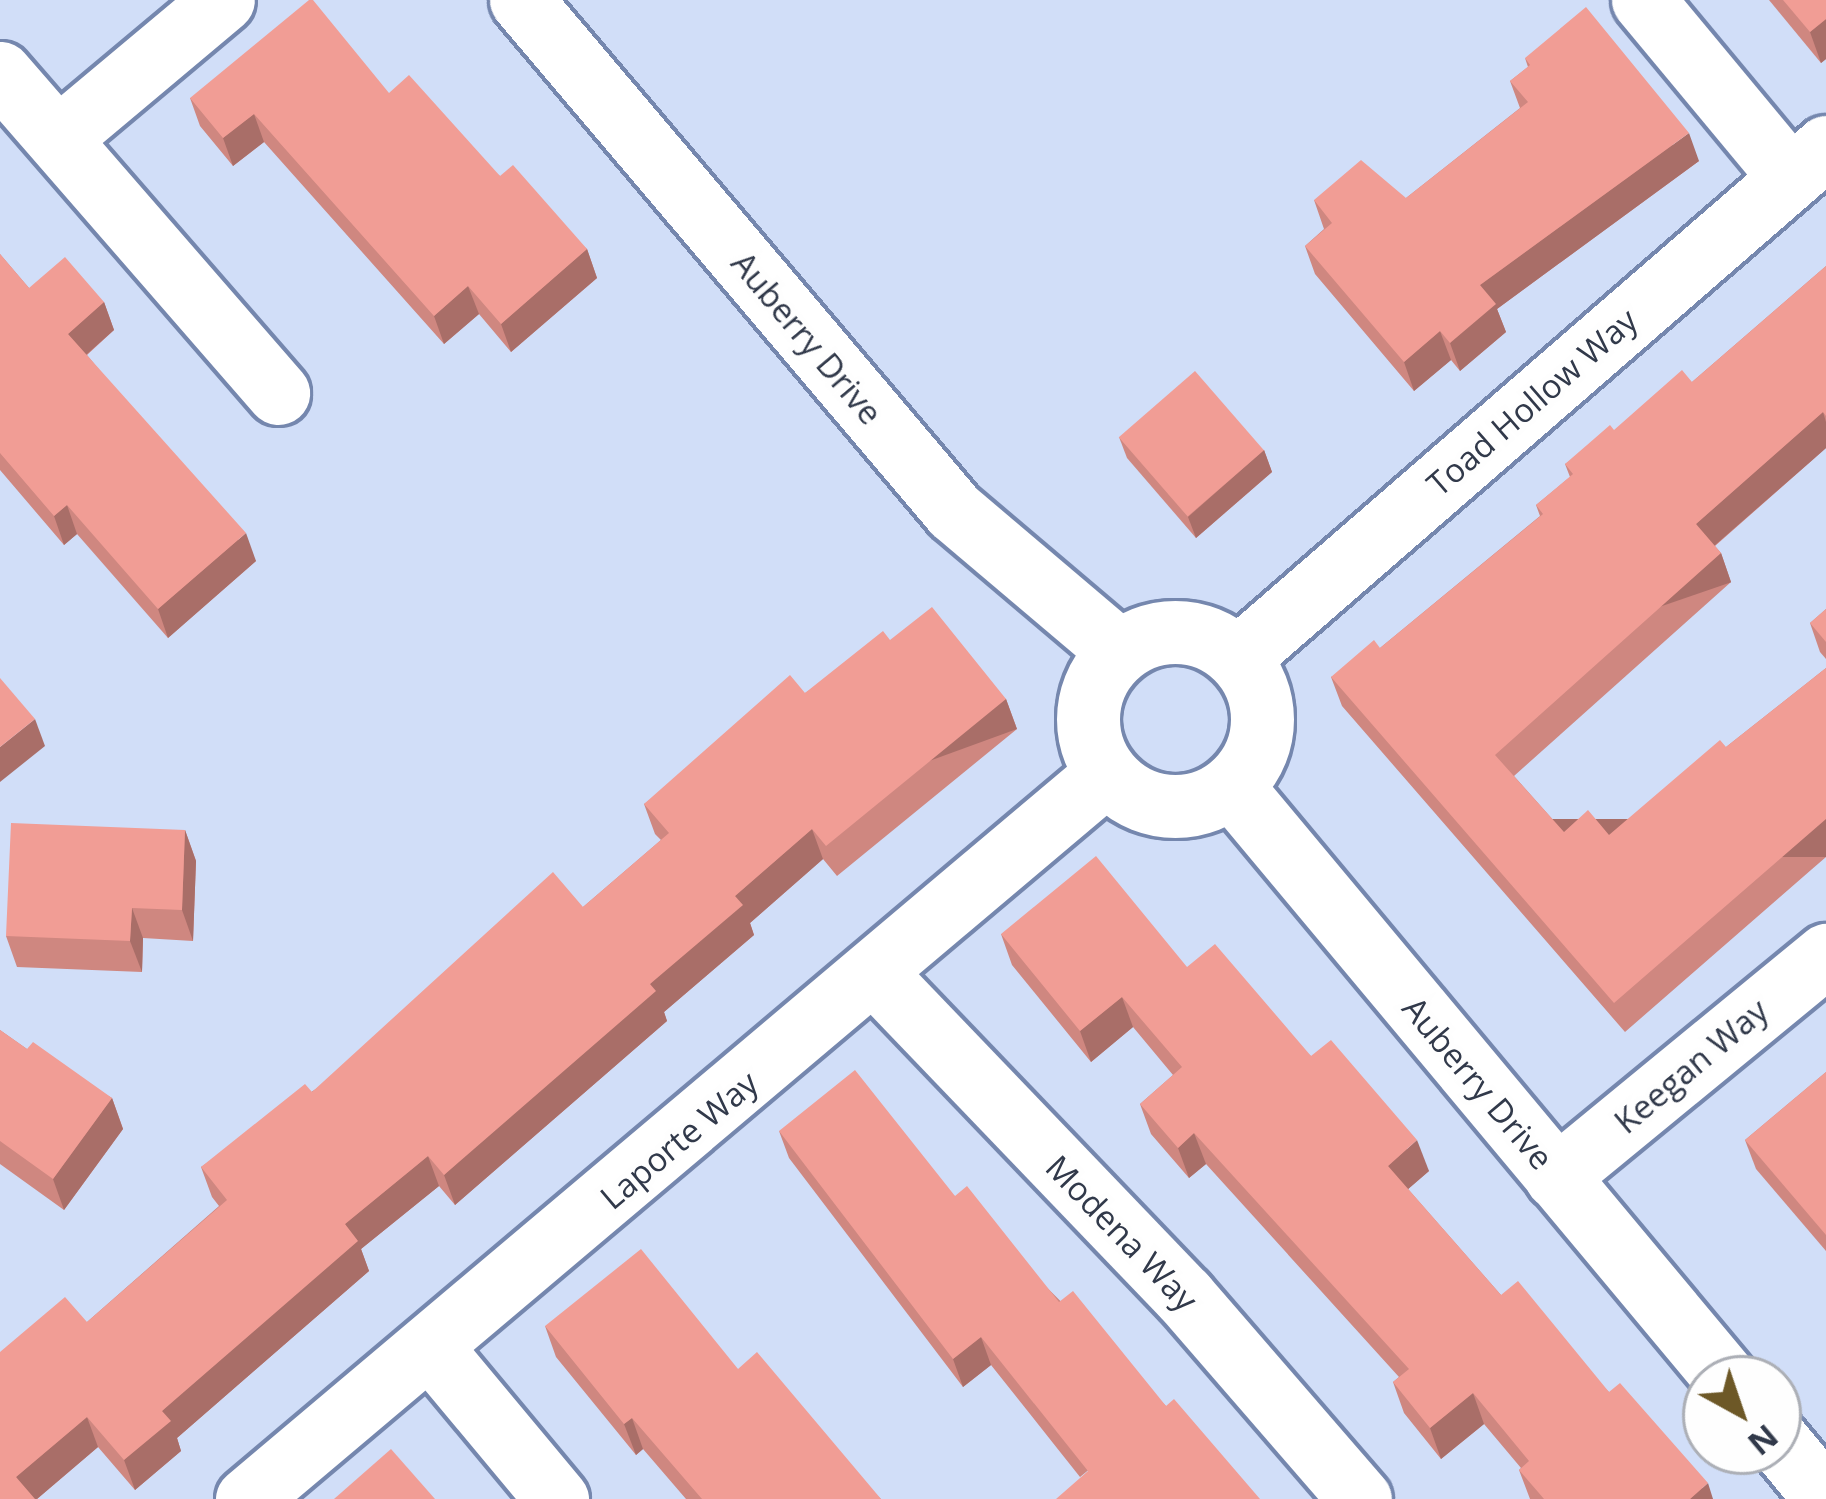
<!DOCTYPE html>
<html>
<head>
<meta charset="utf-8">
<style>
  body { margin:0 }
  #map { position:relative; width:1826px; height:1499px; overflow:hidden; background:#d1def8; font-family:"Open Sans",sans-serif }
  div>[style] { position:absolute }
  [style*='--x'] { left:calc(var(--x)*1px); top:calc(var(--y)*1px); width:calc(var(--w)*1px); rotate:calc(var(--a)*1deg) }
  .roads { filter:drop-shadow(3px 0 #7587ae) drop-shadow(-3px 0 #7587ae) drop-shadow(0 3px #7587ae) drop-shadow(0 -3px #7587ae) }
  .minor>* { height:63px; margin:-31.5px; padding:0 31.5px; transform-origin:31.5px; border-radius:31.5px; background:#fff }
  .minor>.ring { margin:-31.5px; padding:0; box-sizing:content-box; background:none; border:63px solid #fff; border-radius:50% }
  .wall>* { inset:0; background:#cf8780 }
  .shaded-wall>* { inset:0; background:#a96e68; transform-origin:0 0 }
  .building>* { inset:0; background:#f19d95; transform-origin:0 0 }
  span { translate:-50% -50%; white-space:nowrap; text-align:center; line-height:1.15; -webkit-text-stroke:10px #fefefe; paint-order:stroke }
  .street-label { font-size:33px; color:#31394a }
  .north { position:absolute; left:1682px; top:1355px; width:120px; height:120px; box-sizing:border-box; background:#fefefe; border:3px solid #acafb6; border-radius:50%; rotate:140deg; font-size:33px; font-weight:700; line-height:48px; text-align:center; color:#31394a }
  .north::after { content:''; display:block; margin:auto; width:42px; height:54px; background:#6d5827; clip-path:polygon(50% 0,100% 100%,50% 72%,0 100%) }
</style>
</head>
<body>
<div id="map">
  <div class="roads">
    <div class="minor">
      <div style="--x:521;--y:0;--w:670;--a:49.72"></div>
      <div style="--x:954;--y:511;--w:216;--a:40.3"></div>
      <div style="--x:1643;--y:0;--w:230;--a:50.3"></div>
      <div style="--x:0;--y:73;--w:424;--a:49"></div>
      <div style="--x:62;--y:135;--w:210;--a:-40"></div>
      <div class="ring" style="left:1088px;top:632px;width:111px;height:111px"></div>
      <div style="--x:1239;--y:657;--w:778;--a:-40.98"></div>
      <div style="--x:1231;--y:786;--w:772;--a:50.15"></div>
      <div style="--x:876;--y:975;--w:445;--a:46.2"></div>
      <div style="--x:1184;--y:1296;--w:269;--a:49.1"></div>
      <div style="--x:1556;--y:1177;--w:350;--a:-39.4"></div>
      <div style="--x:431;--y:1348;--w:197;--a:50.2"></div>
      <div style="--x:1778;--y:1441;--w:75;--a:50.4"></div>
      <div style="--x:247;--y:1499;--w:1124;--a:-40.16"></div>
    </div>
  </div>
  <div class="wall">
    <div style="clip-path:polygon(1769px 0,1826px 0,1826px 59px,1821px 63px)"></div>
    <div style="clip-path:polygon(1525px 58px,1699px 161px,1497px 309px,1506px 332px,1460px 371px,1451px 360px,1414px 391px,1315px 274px,1305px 246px,1324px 229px,1314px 200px,1406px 198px,1520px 108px,1510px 81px,1528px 67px)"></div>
    <div style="clip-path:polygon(389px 93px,500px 176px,587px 249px,597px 278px,511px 352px,479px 314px,444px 344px,264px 142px,233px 166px,200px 126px,190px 98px)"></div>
    <div style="clip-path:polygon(0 254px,29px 288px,104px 302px,114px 330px,87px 355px,256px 561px,168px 638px,77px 534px,64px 545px,0 470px)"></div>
    <div style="clip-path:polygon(1826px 266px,1826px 448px,1715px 546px,1721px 553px,1731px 582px,1514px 776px,1564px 832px,1609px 835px,1726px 747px,1826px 668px,1826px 857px,1625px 1032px,1342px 706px,1331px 677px,1380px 648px,1540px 516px,1536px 505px,1570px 477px,1565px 464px,1692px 382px)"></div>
    <div style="clip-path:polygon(1119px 437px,1264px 450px,1272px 472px,1196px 538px,1127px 458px)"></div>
    <div style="clip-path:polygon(1826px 609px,1826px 659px,1820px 652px,1810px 623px)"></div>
    <div style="clip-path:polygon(890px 640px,1006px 699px,1017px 729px,837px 876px,823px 859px,750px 923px,754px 935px,664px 1012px,667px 1021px,455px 1205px,439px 1186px,361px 1249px,369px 1271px,177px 1438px,181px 1451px,135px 1490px,98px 1447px,37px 1499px,0 1499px,87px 1322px,219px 1206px,212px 1197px,201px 1167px,583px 907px,661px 840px,655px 834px,644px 804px,805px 693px)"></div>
    <div style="clip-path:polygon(185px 830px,196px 861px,193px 941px,143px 938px,142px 972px,17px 967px,6px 936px)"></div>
    <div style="clip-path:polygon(1001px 934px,1187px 967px,1311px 1056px,1429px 1171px,1408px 1189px,1501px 1295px,1609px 1392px,1713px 1499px,1530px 1499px,1519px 1470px,1521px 1468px,1484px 1424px,1441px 1459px,1404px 1413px,1393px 1382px,1399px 1377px,1206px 1164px,1189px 1178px,1151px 1134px,1140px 1104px,1173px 1075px,1133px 1027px,1091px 1062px,1012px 965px)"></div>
    <div style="clip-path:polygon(0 1030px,27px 1049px,112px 1098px,123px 1129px,64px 1210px,0 1164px)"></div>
    <div style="clip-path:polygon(1826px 1072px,1826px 1251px,1756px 1169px,1745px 1140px)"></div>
    <div style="clip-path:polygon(779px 1131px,955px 1196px,1166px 1406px,1080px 1477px,991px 1365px,963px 1387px,789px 1158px)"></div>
    <div style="clip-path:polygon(545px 1326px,738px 1369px,881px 1499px,686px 1499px,643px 1449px,636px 1455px,556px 1357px)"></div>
  </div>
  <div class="shaded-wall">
    <div style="clip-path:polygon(1826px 19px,1826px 59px,1821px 63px,1810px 32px)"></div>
    <div style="clip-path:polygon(254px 114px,264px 142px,233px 166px,223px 138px)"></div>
    <div style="clip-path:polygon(1689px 133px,1699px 161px,1497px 309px,1506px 332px,1460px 371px,1450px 343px,1480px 285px)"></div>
    <div style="clip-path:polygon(587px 249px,597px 278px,511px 352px,501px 324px)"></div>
    <div style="clip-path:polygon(468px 286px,479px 314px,444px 344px,434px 316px)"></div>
    <div style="clip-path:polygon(104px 302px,114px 330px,78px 362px,68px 334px)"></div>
    <div style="clip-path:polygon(1440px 331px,1451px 360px,1414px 391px,1404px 362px)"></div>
    <div style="clip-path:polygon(1823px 412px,1826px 422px,1826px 448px,1706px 553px,1696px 524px)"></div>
    <div style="clip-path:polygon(1264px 450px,1272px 472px,1196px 538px,1188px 517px)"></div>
    <div style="clip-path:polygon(67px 505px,77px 534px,64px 545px,54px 516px)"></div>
    <div style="clip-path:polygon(246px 533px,256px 561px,168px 638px,158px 609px)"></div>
    <div style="left:1721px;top:553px;width:31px;height:303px;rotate:71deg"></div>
    <div style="left:1006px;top:699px;width:32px;height:232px;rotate:70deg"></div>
    <div style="clip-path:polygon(35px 719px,45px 746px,0 782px,0 747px)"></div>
    <div style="left:1826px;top:819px;width:38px;height:281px;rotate:90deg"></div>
    <div style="clip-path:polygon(812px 829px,823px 859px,750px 923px,754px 935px,664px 1012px,667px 1021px,455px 1205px,444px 1175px,650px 984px,735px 896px)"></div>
    <div style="clip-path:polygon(185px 830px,196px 861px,193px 941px,182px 910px)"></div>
    <div style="clip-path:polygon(132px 908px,143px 938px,142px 972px,130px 941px)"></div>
    <div style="clip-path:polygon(1122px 997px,1133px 1027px,1091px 1062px,1080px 1031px)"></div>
    <div style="clip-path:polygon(112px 1098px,123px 1129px,64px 1210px,53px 1179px)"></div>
    <div style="clip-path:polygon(1194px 1133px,1206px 1164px,1189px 1178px,1178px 1148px)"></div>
    <div style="clip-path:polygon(1417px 1140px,1429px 1171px,1399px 1197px,1388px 1166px)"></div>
    <div style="clip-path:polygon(428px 1156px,439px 1186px,361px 1249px,369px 1271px,177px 1438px,181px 1451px,135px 1490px,124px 1460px,162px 1411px,345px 1224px)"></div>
    <div style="clip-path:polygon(981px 1337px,991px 1365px,963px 1387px,953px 1359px)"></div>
    <div style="clip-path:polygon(1473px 1393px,1484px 1424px,1441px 1459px,1430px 1428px)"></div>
    <div style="clip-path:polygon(87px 1417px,98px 1447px,37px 1499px,24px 1499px,16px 1477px)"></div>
    <div style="clip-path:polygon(632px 1418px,643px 1449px,636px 1455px,624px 1424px)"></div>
    <div style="clip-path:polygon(1708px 1483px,1713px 1499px,1690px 1499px)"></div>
  </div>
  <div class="building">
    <div style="clip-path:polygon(309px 0,313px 0,389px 93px,409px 75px,500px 176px,513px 165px,587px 249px,501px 324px,468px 286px,434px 316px,254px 114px,223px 138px,190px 98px)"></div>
    <div style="clip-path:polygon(1783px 0,1826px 0,1826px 19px,1810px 32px)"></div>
    <div style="clip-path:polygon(1586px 7px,1689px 133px,1480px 285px,1496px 304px,1450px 343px,1440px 331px,1404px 362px,1305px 246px,1332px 223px,1314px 200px,1361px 160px,1406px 198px,1528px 102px,1510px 81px,1530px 65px,1525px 58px)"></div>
    <div style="clip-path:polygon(0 254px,29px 288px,65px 257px,104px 302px,68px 334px,246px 533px,158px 609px,67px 505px,54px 516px,0 453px)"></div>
    <div style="clip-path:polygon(1826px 266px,1826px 416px,1823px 412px,1696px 524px,1721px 553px,1495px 755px,1564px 832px,1588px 810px,1609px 835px,1720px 740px,1726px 747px,1826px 668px,1826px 819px,1614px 1003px,1331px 677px,1374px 640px,1380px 648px,1543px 514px,1536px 505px,1573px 474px,1565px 464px,1610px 425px,1614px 430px,1682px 370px,1692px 382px)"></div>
    <div style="left:1195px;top:371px;width:105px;height:101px;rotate:49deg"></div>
    <div style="clip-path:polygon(932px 607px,1006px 699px,826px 846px,812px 829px,735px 896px,743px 905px,650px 984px,656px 991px,444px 1175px,428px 1156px,345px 1224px,358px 1241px,162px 1411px,171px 1421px,124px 1460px,87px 1417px,16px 1477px,35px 1499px,0 1499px,0 1352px,65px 1297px,87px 1322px,227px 1200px,201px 1167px,305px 1084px,312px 1092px,553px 872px,583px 907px,669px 833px,644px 804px,790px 675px,805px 693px,883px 631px,890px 640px)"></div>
    <div style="clip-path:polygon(1826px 609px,1826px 642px,1810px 623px)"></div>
    <div style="clip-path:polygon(0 678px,35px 719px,0 747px)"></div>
    <div style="clip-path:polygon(11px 823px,185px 830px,182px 910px,132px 908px,130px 941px,6px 936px)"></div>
    <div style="clip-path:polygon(1096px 856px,1187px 967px,1215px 944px,1311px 1056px,1331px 1040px,1417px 1140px,1388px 1166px,1501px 1295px,1518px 1281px,1609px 1392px,1620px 1383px,1708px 1483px,1690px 1499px,1544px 1499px,1519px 1470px,1529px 1461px,1473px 1393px,1430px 1428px,1393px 1382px,1409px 1369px,1194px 1133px,1178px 1148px,1140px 1104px,1182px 1067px,1122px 997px,1080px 1031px,1001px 934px)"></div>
    <div style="clip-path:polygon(0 1030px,27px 1049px,33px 1042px,112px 1098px,53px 1179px,0 1141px)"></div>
    <div style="clip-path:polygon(855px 1070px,955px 1196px,967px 1186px,1059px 1302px,1073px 1291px,1166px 1406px,1174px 1399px,1260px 1499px,1056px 1499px,1088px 1471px,981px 1337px,953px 1359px,779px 1131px)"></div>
    <div style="clip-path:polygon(1826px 1072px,1826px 1235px,1745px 1140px)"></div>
    <div style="clip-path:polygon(641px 1249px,738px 1369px,757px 1352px,881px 1499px,702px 1499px,632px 1418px,624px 1424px,545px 1326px)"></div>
    <div style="clip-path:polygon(391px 1449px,435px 1499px,334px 1499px)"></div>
  </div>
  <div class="street-label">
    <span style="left:807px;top:338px;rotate:50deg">Auberry Drive</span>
    <span style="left:1532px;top:402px;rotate:-41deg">Toad Hollow Way</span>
    <span style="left:1691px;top:1066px;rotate:-40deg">Keegan Way</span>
    <span style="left:1478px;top:1083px;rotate:50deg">Auberry Drive</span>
    <span style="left:679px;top:1140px;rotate:-40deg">Laporte Way</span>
    <span style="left:1122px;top:1233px;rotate:46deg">Modena Way</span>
  </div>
  <div class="north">N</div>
</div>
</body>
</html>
